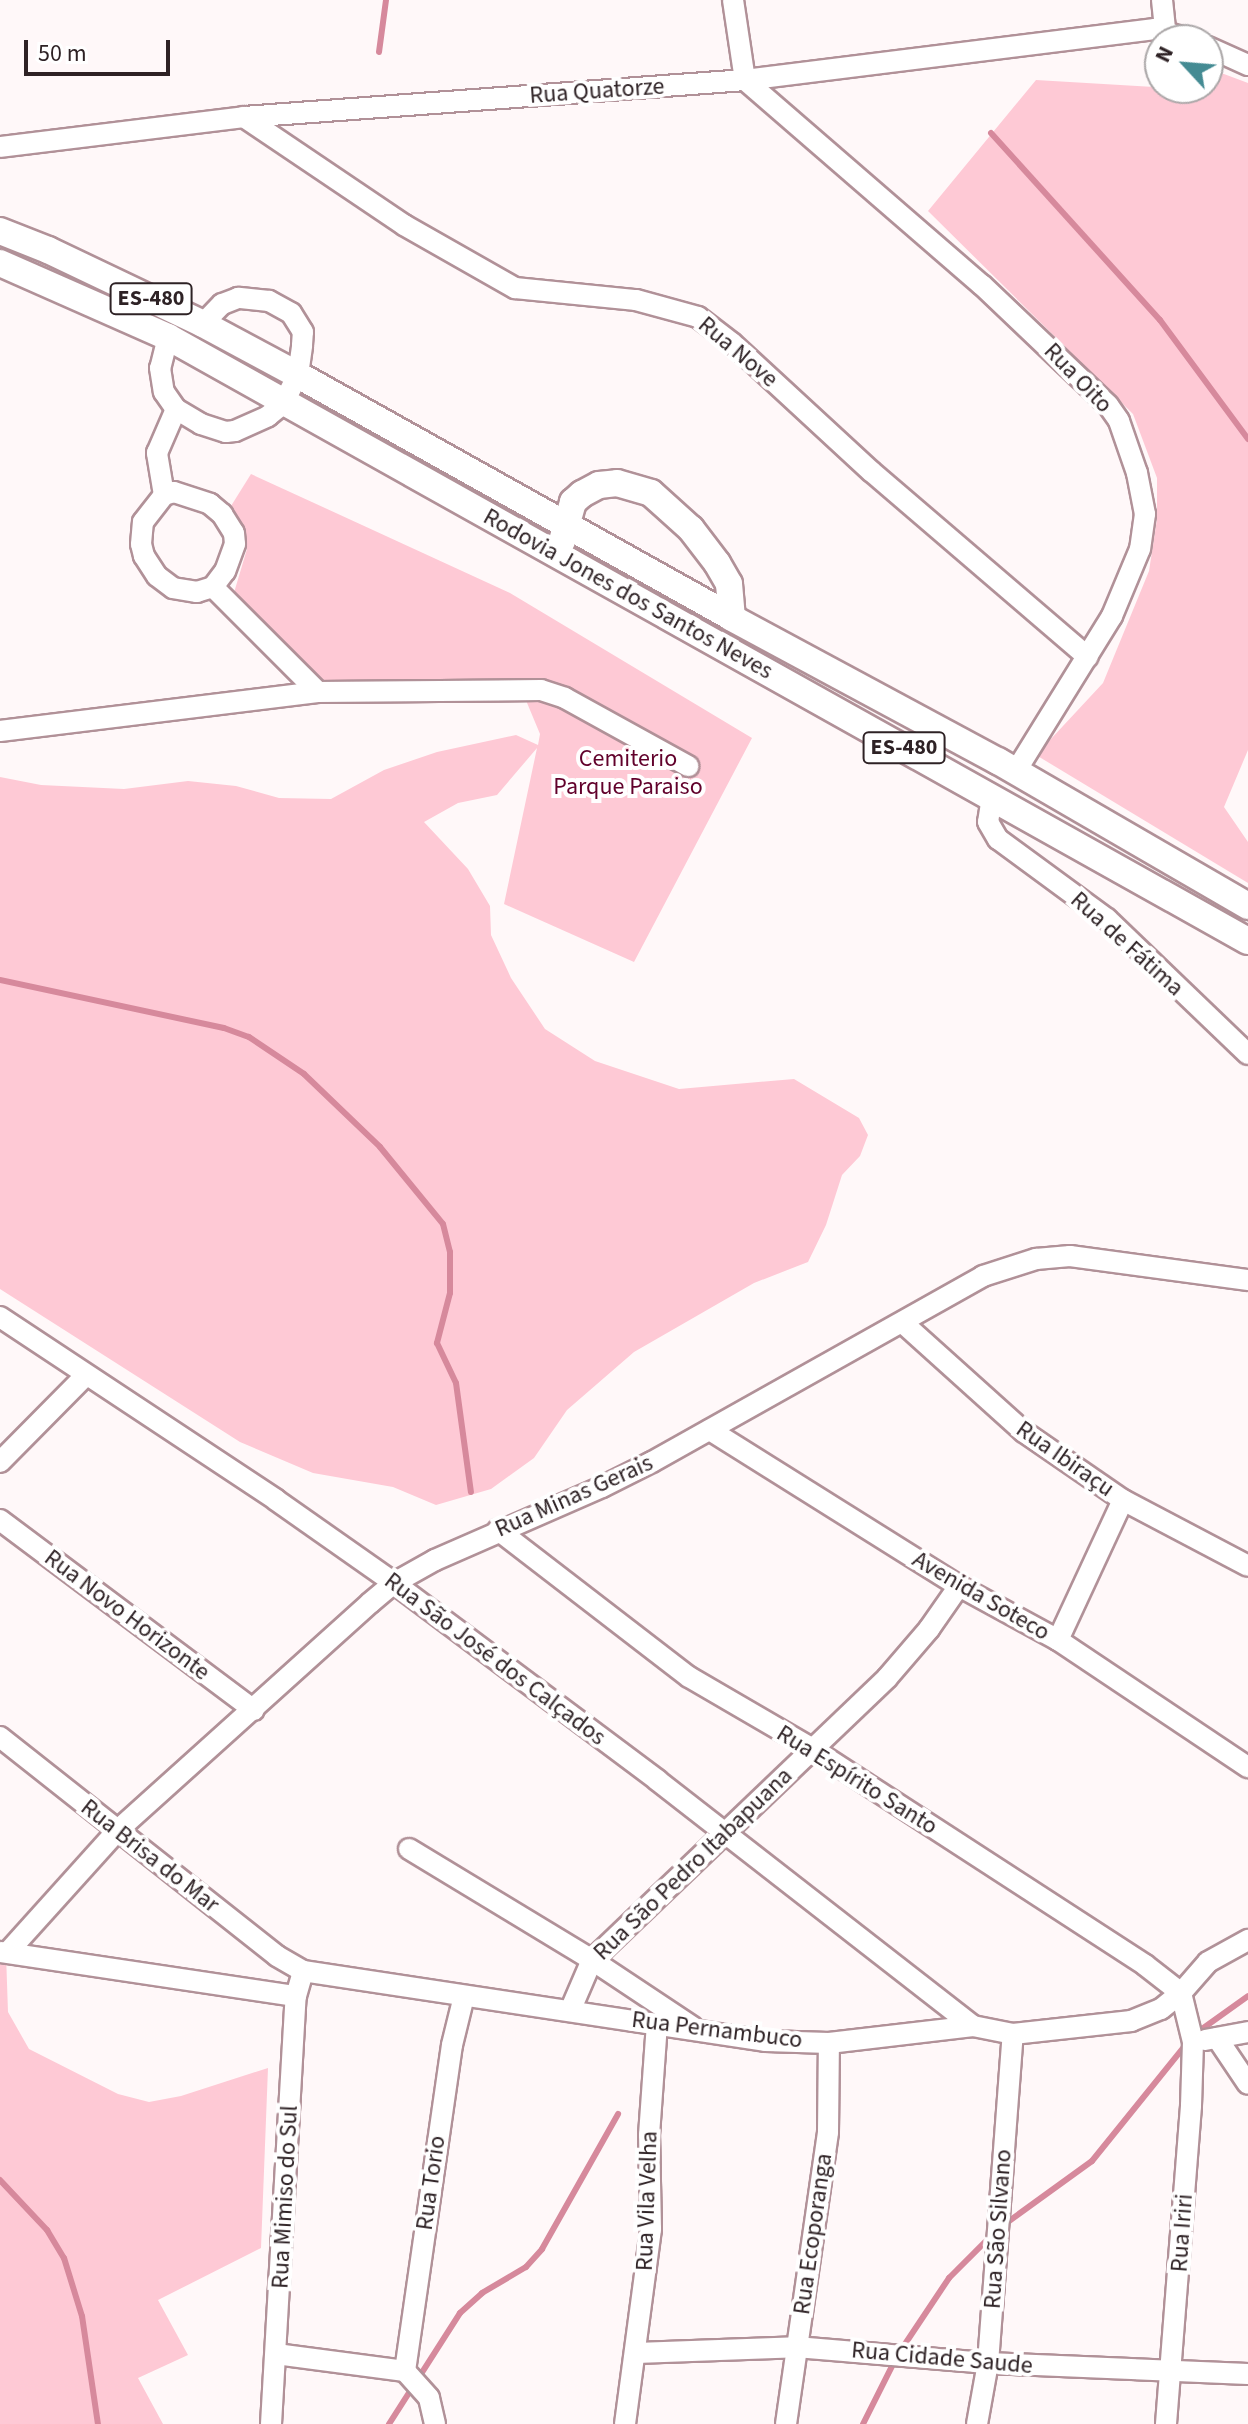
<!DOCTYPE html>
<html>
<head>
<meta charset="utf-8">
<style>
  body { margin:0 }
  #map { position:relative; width:1248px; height:2424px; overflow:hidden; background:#fff8f9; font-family:"Source Sans 3",sans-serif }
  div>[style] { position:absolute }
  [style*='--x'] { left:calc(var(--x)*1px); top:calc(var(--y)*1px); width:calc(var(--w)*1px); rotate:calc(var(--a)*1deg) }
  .green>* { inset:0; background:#fec9d5 }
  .stream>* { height:6px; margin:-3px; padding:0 3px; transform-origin:3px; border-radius:3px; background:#d6899c }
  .roads { filter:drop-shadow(2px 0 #b19198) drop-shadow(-2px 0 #b19198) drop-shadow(0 2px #b19198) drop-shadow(0 -2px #b19198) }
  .minor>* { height:20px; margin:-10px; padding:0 10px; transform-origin:10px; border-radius:10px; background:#fff }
  .major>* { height:26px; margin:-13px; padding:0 13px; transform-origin:13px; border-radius:13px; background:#fff }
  span { translate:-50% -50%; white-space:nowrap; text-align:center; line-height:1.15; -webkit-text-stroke:8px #fff; paint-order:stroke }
  .shield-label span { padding:2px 6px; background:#fff; border:2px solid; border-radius:6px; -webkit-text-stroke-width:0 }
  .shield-label { font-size:22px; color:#2e2225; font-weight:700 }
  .street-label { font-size:24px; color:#2e2225 }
  .park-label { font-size:24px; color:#61012b }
  .north { position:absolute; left:1144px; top:24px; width:80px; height:80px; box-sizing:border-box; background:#fff; border:2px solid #aba7a8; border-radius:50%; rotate:296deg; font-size:22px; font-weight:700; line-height:32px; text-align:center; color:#2e2225 }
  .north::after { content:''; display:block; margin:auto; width:28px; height:36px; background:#448b93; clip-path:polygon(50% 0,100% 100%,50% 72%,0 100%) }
  .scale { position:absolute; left:24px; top:40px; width:146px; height:36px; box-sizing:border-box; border:4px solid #2e2225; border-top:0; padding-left:10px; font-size:24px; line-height:28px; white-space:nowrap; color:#2e2225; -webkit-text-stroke:6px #fff; paint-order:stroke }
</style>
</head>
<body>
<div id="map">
  <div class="green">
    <div style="clip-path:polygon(1160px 51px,1160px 88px,1208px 88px,1208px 68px,1248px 83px,1248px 750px,1224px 807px,1248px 842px,1248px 883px,1036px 755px,1103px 683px,1149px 571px,1157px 519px,1157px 478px,1133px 414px,928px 211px,1036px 80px,1154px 87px,1146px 53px)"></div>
    <div style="clip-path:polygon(251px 474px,510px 593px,752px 738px,634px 962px,504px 904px,537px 748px,497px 795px,458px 803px,424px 822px,468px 869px,490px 906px,491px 935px,511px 978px,545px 1029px,595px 1061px,679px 1089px,794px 1079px,859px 1118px,868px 1135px,860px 1156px,842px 1175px,826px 1225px,808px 1262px,754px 1283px,634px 1352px,567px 1410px,534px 1458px,491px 1489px,436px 1505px,393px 1487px,313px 1473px,240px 1442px,0 1289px,0 777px,41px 785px,124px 789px,188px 781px,236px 786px,279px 798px,331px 799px,384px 770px,437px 752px,516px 735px,538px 745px,540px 734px,520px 686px,328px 690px,233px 596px,247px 549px,231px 506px)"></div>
    <div style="clip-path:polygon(6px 1954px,8px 2012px,29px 2049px,118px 2094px,149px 2102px,181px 2096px,268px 2068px,261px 2248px,158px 2300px,188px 2355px,138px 2378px,163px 2424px,0 2424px,0 1955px)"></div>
  </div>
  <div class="stream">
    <div style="--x:379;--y:52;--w:52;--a:-82.3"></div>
    <div style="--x:991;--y:133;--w:252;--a:47.9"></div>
    <div style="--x:1160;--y:320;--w:148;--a:53.5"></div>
    <div style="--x:0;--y:980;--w:229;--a:12.1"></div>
    <div style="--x:224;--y:1028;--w:27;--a:20"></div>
    <div style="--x:249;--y:1037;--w:66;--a:33.9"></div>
    <div style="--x:304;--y:1074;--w:105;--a:43.8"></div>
    <div style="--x:380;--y:1147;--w:99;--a:50.7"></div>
    <div style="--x:443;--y:1224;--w:29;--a:76"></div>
    <div style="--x:450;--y:1252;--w:41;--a:90"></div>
    <div style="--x:450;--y:1293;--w:52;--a:104.6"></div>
    <div style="--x:437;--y:1343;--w:44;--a:64.6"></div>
    <div style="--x:456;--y:1383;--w:110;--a:82.2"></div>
    <div style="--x:1195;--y:2034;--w:65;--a:-35.6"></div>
    <div style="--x:0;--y:2180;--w:69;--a:46.8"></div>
    <div style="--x:47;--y:2230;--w:33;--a:59"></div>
    <div style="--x:64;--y:2258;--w:61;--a:72.8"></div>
    <div style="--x:82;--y:2316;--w:109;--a:81.6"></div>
    <div style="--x:1005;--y:2224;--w:107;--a:-35.9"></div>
    <div style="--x:1092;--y:2161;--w:153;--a:-51.1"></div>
    <div style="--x:389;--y:2424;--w:132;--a:-57.4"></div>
    <div style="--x:460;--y:2313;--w:30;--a:-42"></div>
    <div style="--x:482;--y:2293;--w:51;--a:-30.6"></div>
    <div style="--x:526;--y:2267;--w:24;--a:-48"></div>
    <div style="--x:542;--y:2249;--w:155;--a:-60.6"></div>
    <div style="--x:863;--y:2424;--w:76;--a:-63.4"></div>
    <div style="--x:897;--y:2356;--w:94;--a:-56.3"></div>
    <div style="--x:949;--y:2278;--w:62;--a:-45"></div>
  </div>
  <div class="roads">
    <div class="minor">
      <div style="--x:733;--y:0;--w:81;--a:81.5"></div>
      <div style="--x:1162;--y:0;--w:30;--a:84"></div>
      <div style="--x:1208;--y:47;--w:44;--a:24.2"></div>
      <div style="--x:745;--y:80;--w:313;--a:40.9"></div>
      <div style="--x:982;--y:285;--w:174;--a:43.6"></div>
      <div style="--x:1108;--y:405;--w:19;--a:55"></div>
      <div style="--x:1119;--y:421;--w:55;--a:70.9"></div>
      <div style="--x:1137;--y:473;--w:42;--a:79"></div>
      <div style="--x:1145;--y:514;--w:35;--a:98"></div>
      <div style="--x:1140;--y:549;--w:73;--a:112.7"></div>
      <div style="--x:1112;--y:616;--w:182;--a:121.8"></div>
      <div style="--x:244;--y:117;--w:193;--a:34"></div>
      <div style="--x:404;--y:225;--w:128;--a:29.6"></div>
      <div style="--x:515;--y:288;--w:122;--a:5.7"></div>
      <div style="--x:636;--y:300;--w:64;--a:15.3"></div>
      <div style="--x:698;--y:317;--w:43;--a:37.4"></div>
      <div style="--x:732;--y:343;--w:190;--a:42.7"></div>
      <div style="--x:872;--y:472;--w:284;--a:40.6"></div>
      <div style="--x:0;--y:147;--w:246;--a:-7"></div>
      <div style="--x:244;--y:117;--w:502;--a:-4.22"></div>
      <div style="--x:745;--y:80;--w:413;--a:-7.1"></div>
      <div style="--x:1155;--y:29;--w:39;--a:17"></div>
      <div style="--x:168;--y:337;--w:32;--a:104"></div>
      <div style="--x:160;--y:368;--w:24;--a:81"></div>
      <div style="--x:164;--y:392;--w:21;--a:55"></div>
      <div style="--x:176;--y:409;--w:29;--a:31"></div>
      <div style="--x:201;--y:424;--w:26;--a:18"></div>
      <div style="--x:226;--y:432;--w:9;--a:-6"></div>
      <div style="--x:235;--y:431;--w:36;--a:-24"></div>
      <div style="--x:268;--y:416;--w:19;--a:-39"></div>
      <div style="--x:283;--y:404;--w:33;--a:-63"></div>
      <div style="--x:298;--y:375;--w:30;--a:-82"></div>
      <div style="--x:302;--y:345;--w:13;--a:-86"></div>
      <div style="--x:303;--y:332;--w:22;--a:-122"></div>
      <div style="--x:291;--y:313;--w:25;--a:-151"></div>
      <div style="--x:269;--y:301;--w:31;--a:-174"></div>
      <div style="--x:238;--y:298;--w:17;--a:159"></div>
      <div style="--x:222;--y:304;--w:28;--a:134"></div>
      <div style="--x:174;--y:492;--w:38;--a:18"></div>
      <div style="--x:210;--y:504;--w:16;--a:40"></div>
      <div style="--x:222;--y:514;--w:22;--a:58"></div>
      <div style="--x:234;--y:533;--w:11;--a:85"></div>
      <div style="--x:235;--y:544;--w:29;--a:110"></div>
      <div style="--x:225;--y:571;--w:20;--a:127"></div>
      <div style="--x:213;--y:587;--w:17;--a:163"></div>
      <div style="--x:197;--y:592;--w:24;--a:-171"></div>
      <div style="--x:173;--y:588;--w:20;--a:-143"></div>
      <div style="--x:157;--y:576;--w:24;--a:-123"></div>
      <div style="--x:144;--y:556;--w:12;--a:-104"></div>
      <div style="--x:141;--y:544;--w:22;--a:-85"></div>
      <div style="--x:143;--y:522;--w:34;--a:-52"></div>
      <div style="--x:164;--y:495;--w:10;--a:-17"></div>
      <div style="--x:164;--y:495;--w:43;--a:-99.5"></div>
      <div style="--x:157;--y:453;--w:48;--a:-66.6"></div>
      <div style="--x:213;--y:587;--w:148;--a:45"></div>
      <div style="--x:0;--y:731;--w:320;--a:-7"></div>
      <div style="--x:318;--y:692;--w:223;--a:-0.5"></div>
      <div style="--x:541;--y:690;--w:25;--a:18"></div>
      <div style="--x:565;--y:698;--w:141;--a:28.9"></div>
      <div style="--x:992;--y:797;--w:25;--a:99"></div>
      <div style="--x:988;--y:822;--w:20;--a:60"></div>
      <div style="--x:998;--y:839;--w:135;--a:36.3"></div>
      <div style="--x:1107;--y:919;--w:195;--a:43.8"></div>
      <div style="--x:0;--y:1317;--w:331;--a:33.5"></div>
      <div style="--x:276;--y:1500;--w:144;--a:35.1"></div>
      <div style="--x:394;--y:1583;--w:329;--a:36.8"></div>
      <div style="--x:657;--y:1780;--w:400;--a:37.9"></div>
      <div style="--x:903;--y:1323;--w:163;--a:42"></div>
      <div style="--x:1024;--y:1432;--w:120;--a:34.5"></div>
      <div style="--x:1123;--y:1500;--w:141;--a:27.8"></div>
      <div style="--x:710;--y:1430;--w:294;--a:32.1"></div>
      <div style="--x:959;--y:1586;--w:113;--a:28.6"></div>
      <div style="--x:1058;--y:1640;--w:229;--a:33.8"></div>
      <div style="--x:0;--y:1462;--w:122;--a:-45.3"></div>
      <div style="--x:0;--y:1520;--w:317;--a:36.8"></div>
      <div style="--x:498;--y:1530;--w:241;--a:37.6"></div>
      <div style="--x:689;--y:1677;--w:141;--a:30.2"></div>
      <div style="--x:811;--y:1748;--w:398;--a:33"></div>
      <div style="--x:1145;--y:1965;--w:46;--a:37.9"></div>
      <div style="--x:1181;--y:1993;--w:50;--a:76.2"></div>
      <div style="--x:1193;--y:2042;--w:64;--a:91.8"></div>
      <div style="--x:1191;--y:2106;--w:319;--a:94.5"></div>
      <div style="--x:1058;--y:1640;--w:154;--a:-65.1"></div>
      <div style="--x:0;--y:1737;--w:353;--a:38.3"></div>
      <div style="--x:277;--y:1956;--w:30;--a:30"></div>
      <div style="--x:303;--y:1971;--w:467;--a:8.6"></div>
      <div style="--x:765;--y:2041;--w:64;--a:1.8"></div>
      <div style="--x:829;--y:2043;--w:145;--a:-6.7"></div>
      <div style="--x:973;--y:2026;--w:41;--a:11.3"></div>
      <div style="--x:1013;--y:2034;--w:119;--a:-6.3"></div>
      <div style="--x:1131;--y:2021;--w:32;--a:-22"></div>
      <div style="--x:1161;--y:2009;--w:26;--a:-39"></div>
      <div style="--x:1181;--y:1993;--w:41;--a:-48.9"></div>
      <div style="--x:1208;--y:1962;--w:46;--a:-28.8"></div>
      <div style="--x:409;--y:1849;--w:214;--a:31.2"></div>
      <div style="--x:592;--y:1960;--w:121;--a:33.6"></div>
      <div style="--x:0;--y:1952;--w:299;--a:8.5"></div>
      <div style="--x:8;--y:1952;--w:164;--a:-48"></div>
      <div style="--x:118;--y:1830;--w:339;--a:-42"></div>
      <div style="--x:370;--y:1603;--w:31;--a:-40"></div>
      <div style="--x:394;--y:1583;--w:47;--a:-29.3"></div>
      <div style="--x:435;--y:1560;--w:182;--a:-23.6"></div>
      <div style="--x:602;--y:1487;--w:56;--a:-26.6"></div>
      <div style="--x:652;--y:1462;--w:380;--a:-29.3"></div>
      <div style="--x:983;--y:1276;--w:56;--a:-17.8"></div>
      <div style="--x:1036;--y:1259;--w:34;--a:-5"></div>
      <div style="--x:1070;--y:1256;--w:180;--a:7.7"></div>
      <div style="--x:570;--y:2011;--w:56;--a:-66.7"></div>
      <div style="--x:592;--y:1960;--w:408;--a:-43.7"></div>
      <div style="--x:887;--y:1678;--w:65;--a:-49.4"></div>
      <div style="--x:929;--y:1629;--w:52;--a:-55.1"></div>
      <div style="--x:1217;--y:2038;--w:55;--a:56"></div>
      <div style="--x:1205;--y:2040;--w:44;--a:-10.5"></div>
      <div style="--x:636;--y:2353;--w:160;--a:-2.1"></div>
      <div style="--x:796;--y:2347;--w:193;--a:4.8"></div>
      <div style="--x:988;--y:2363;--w:260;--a:2.4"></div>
      <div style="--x:276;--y:2354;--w:130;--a:7.5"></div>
      <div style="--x:405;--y:2371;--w:36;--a:48"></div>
      <div style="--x:429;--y:2398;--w:27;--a:77"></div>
      <div style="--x:405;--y:2371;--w:329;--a:-81.8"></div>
      <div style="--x:452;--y:2045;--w:50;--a:-76.2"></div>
      <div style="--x:271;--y:2424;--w:429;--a:-86.7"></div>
      <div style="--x:296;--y:1996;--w:26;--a:-74"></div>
      <div style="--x:625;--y:2424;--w:197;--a:-82.4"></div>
      <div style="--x:651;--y:2229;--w:94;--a:-91.2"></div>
      <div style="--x:649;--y:2135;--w:111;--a:-85.9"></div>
      <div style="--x:786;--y:2424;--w:295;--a:-81.8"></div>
      <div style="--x:828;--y:2132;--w:89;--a:-89.4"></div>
      <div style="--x:977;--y:2424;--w:62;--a:-79.8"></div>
      <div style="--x:988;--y:2363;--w:330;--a:-85.7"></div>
    </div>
    <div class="major">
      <div style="--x:0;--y:231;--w:52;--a:21.6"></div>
      <div style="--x:48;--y:250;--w:172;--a:25.5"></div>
      <div style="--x:203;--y:324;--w:108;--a:28.2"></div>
      <div style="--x:298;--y:375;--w:497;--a:29.2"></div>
      <div style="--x:732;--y:618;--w:302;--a:28.3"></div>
      <div style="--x:998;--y:761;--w:289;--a:30.1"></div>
      <div style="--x:0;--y:263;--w:184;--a:23.8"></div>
      <div style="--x:168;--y:337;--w:1237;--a:29.22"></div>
      <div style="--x:562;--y:541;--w:41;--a:-74.2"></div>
      <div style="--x:573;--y:502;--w:12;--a:-42"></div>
      <div style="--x:582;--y:494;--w:19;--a:-28"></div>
      <div style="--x:599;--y:485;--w:18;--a:-6"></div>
      <div style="--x:617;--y:483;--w:35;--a:16"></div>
      <div style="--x:651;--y:493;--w:54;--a:42"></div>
      <div style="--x:691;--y:529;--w:43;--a:52.6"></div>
      <div style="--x:717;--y:563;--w:24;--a:60"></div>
      <div style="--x:729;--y:584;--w:34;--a:85"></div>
    </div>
  </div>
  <div class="shield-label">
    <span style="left:151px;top:299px">ES-480</span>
    <span style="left:904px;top:748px">ES-480</span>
  </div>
  <div class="street-label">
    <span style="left:597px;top:91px;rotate:-4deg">Rua Quatorze</span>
    <span style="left:738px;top:352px;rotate:40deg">Rua Nove</span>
    <span style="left:1078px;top:378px;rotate:46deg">Rua Oito</span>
    <span style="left:628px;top:594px;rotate:29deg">Rodovia Jones dos Santos Neves</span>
    <span style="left:1127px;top:944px;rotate:42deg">Rua de Fátima</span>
    <span style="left:1065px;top:1459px;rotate:35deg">Rua Ibiraçu</span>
    <span style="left:574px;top:1496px;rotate:-24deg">Rua Minas Gerais</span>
    <span style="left:981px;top:1596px;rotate:30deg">Avenida Soteco</span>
    <span style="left:127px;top:1615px;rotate:37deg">Rua Novo Horizonte</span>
    <span style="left:495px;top:1659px;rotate:37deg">Rua São José dos Calçados</span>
    <span style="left:857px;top:1780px;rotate:32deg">Rua Espírito Santo</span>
    <span style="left:150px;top:1856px;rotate:38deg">Rua Brisa do Mar</span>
    <span style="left:693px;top:1864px;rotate:-44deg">Rua São Pedro Itabapuana</span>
    <span style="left:717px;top:2030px;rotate:7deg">Rua Pernambuco</span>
    <span style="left:431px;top:2183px;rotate:-82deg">Rua Torio</span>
    <span style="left:285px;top:2197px;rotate:-87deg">Rua Mimiso do Sul</span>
    <span style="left:647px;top:2201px;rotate:-88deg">Rua Vila Velha</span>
    <span style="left:998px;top:2229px;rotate:-86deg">Rua São Silvano</span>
    <span style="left:1182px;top:2233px;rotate:-86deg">Rua Iriri</span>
    <span style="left:813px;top:2234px;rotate:-82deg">Rua Ecoporanga</span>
    <span style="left:942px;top:2358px;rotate:5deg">Rua Cidade Saude</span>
  </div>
  <div class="park-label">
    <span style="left:628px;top:773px">Cemiterio<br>Parque Paraiso</span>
  </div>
  <div class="north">N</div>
  <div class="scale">50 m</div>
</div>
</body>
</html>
